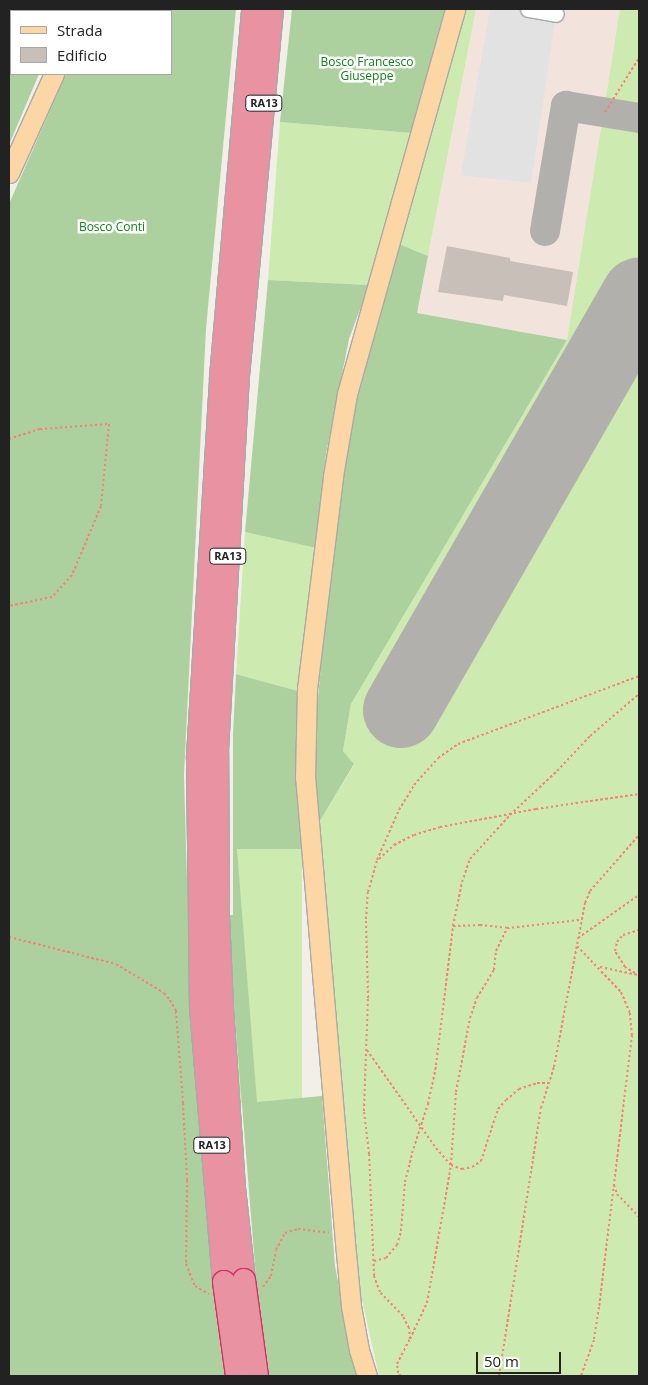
<!DOCTYPE html>
<html>
<head>
<meta charset="utf-8">
<style>
  body { margin:0 }
  #map { position:relative; width:648px; height:1385px; overflow:hidden; background:#f2efe9; font-family:"Open Sans",sans-serif }
  div>[style] { position:absolute }
  [style*='--x'] { left:calc(var(--x)*1px); top:calc(var(--y)*1px); width:calc(var(--w)*1px); rotate:calc(var(--a)*1deg) }
  .military>* { inset:0; background:#f3e3dd }
  .grass>* { inset:0; background:#cdebb0; transform-origin:0 0 }
  .forest>* { inset:0; background:#add19e }
  .parking>* { inset:0; background:#e2e2e2 }
  .taxiway>* { height:30px; margin:-15px; padding:0 15px; transform-origin:15px; border-radius:15px; background:#b1b0ac }
  .runway>* { height:76px; margin:-38px; padding:0 38px; transform-origin:38px; border-radius:38px; background:#b1b0ac }
  .building>* { inset:0; background:#c7bfb8 }
  .path>* { height:2px; margin-top:-1px; transform-origin:0; background:repeating-linear-gradient(90deg,#fa8072 0 2.5px,transparent 0 5px) }
  .roads { filter:drop-shadow(1px 0 #a9a9a9) drop-shadow(-1px 0 #a9a9a9) drop-shadow(0 1px #a9a9a9) drop-shadow(0 -1px #a9a9a9) }
  .minor>* { height:15px; margin:-7.5px; padding:0 7.5px; transform-origin:7.5px; border-radius:7.5px; background:#fff }
  .major>* { height:19px; margin:-9.5px; padding:0 9.5px; transform-origin:9.5px; border-radius:9.5px; background:#fcd6a4 }
  .highway>* { height:22px; margin:-11px; padding:0 11px; transform-origin:11px; border-radius:11px; background:#e892a2 }
  .bridges { filter:drop-shadow(1px 0 #dc2a67) drop-shadow(-1px 0 #dc2a67) drop-shadow(0 1px #dc2a67) drop-shadow(0 -1px #dc2a67) }
  .highway-bridge>* { height:22px; margin:-11px; padding:0 11px; transform-origin:11px; border-radius:11px; background:#e892a2 }
  span { translate:-50% -50%; white-space:nowrap; text-align:center; line-height:1.15; -webkit-text-stroke:5px #fff; paint-order:stroke }
  .shield-label span { padding:1px 4px; background:#fff; border:1px solid; border-radius:4px; -webkit-text-stroke-width:0 }
  .shield-label { font-size:11px; color:#222; font-weight:700 }
  .park-label { font-size:12px; color:#0c8416 }
  .frame { position:absolute; inset:0; border:10px solid #222; pointer-events:none }
  .legend { position:absolute; left:10px; top:10px; width:162px; height:65px; box-sizing:border-box; background:#fff; border:1px solid #a7a7a7; margin:0; padding:6px 9px; list-style:none; font-size:15px; color:#222 }
  .legend li { display:flex; align-items:center; gap:10px; height:25px }
  .legend b { width:25px; border:1px solid #a7a7a7 }
  .scale { position:absolute; left:476px; top:1352px; width:85px; height:22px; box-sizing:border-box; border:2px solid #222; border-top:0; padding-left:6px; font-size:15px; line-height:18px; white-space:nowrap; color:#222; -webkit-text-stroke:4px #fff; paint-order:stroke }
</style>
</head>
<body>
<div id="map">
  <div class="military">
    <div style="clip-path:polygon(476px 9px,620px 9px,567px 340px,417px 313px)"></div>
  </div>
  <div class="grass">
    <div style="clip-path:polygon(465px 9px,476px 9px,428px 256px,399px 244px)"></div>
    <div style="clip-path:polygon(620px 9px,639px 9px,639px 1376px,379px 1376px,359px 1287px,318px 824px,354px 765px,343px 751px,351px 704px,567px 340px)"></div>
    <div style="clip-path:polygon(280px 122px,412px 133px,369px 285px,268px 280px)"></div>
    <div style="clip-path:polygon(245px 532px,316px 548px,298px 691px,236px 674px)"></div>
    <div style="left:237px;top:849px;width:65px;height:254px"></div>
  </div>
  <div class="forest">
    <div style="clip-path:polygon(9px 9px,68px 9px,67px 11px,11px 11px,11px 74px,39px 74px,9px 145px)"></div>
    <div style="clip-path:polygon(evenodd,95px 9px,236px 9px,206px 329px,184px 775px,188px 916px,233px 915px,233px 734px,236px 674px,298px 691px,298px 811px,302px 849px,237px 849px,257px 1102px,322px 1096px,335px 1266px,356px 1376px,9px 1376px,9px 204px,66px 74px,171px 74px,171px 11px,94px 11px,95px 9px,234px 1006px,256px 1278px,213px 1284px,191px 1009px,234px 1006px)"></div>
    <div style="clip-path:polygon(292px 9px,447px 9px,412px 133px,280px 122px)"></div>
    <div style="clip-path:polygon(399px 244px,428px 256px,417px 313px,567px 340px,351px 704px,343px 751px,354px 764px,318px 824px,314px 794px,314px 738px,336px 513px,357px 390px)"></div>
    <div style="clip-path:polygon(268px 280px,369px 285px,349px 339px,326px 454px,316px 548px,245px 532px)"></div>
  </div>
  <div class="parking">
    <div style="clip-path:polygon(490px 9px,528px 9px,556px 14px,531px 183px,461px 175px)"></div>
  </div>
  <div class="taxiway">
    <div style="--x:545;--y:231;--w:127;--a:-80.5"></div>
    <div style="--x:566;--y:106;--w:74;--a:9.3"></div>
  </div>
  <div class="runway">
    <div style="--x:401;--y:710;--w:478;--a:-60.1"></div>
  </div>
  <div class="building">
    <div style="clip-path:polygon(447px 246px,510px 258px,510px 261px,573px 272px,567px 306px,504px 295px,503px 301px,438px 292px)"></div>
  </div>
  <div class="path">
    <div style="--x:605;--y:112;--w:64;--a:-57.8"></div>
    <div style="--x:9;--y:439;--w:33;--a:-18"></div>
    <div style="--x:40;--y:429;--w:69;--a:-4.1"></div>
    <div style="--x:109;--y:424;--w:82;--a:95.6"></div>
    <div style="--x:101;--y:506;--w:75;--a:112.8"></div>
    <div style="--x:72;--y:575;--w:30;--a:132"></div>
    <div style="--x:52;--y:597;--w:44;--a:168.2"></div>
    <div style="--x:379;--y:859;--w:21;--a:-43"></div>
    <div style="--x:394;--y:845;--w:22;--a:-27"></div>
    <div style="--x:414;--y:835;--w:27;--a:-17"></div>
    <div style="--x:440;--y:827;--w:98;--a:-10.6"></div>
    <div style="--x:536;--y:809;--w:104;--a:-8.3"></div>
    <div style="--x:453;--y:926;--w:27;--a:-2"></div>
    <div style="--x:480;--y:925;--w:27;--a:6"></div>
    <div style="--x:507;--y:928;--w:73;--a:-6.3"></div>
    <div style="--x:9;--y:937;--w:110;--a:14.2"></div>
    <div style="--x:116;--y:964;--w:56;--a:31.1"></div>
    <div style="--x:164;--y:993;--w:9;--a:49"></div>
    <div style="--x:170;--y:1000;--w:13;--a:61"></div>
    <div style="--x:176;--y:1011;--w:92;--a:85.6"></div>
    <div style="--x:183;--y:1103;--w:77;--a:87"></div>
    <div style="--x:187;--y:1180;--w:84;--a:90.7"></div>
    <div style="--x:186;--y:1264;--w:24;--a:68"></div>
    <div style="--x:195;--y:1286;--w:16;--a:30"></div>
    <div style="--x:578;--y:938;--w:75;--a:-35.2"></div>
    <div style="--x:577;--y:946;--w:64;--a:46.3"></div>
    <div style="--x:621;--y:992;--w:23;--a:67"></div>
    <div style="--x:630;--y:1013;--w:22;--a:85"></div>
    <div style="--x:632;--y:1035;--w:274;--a:96.9"></div>
    <div style="--x:599;--y:1307;--w:33;--a:99"></div>
    <div style="--x:594;--y:1340;--w:38;--a:110"></div>
    <div style="--x:600;--y:967;--w:40;--a:12"></div>
    <div style="--x:635;--y:973;--w:12;--a:-149"></div>
    <div style="--x:625;--y:967;--w:19;--a:-122"></div>
    <div style="--x:615;--y:951;--w:9;--a:-77"></div>
    <div style="--x:617;--y:942;--w:9;--a:-49"></div>
    <div style="--x:623;--y:935;--w:17;--a:-17"></div>
    <div style="--x:367;--y:1050;--w:120;--a:54.9"></div>
    <div style="--x:436;--y:1148;--w:23;--a:49"></div>
    <div style="--x:451;--y:1165;--w:12;--a:20"></div>
    <div style="--x:462;--y:1169;--w:10;--a:-11"></div>
    <div style="--x:472;--y:1167;--w:11;--a:-34"></div>
    <div style="--x:481;--y:1161;--w:55;--a:-71.9"></div>
    <div style="--x:498;--y:1109;--w:12;--a:-48"></div>
    <div style="--x:506;--y:1100;--w:17;--a:-40"></div>
    <div style="--x:519;--y:1089;--w:19;--a:-18"></div>
    <div style="--x:537;--y:1083;--w:12;--a:0"></div>
    <div style="--x:614;--y:1185;--w:9;--a:72"></div>
    <div style="--x:617;--y:1194;--w:32;--a:46"></div>
    <div style="--x:374;--y:1261;--w:12;--a:-14"></div>
    <div style="--x:386;--y:1258;--w:17;--a:-50"></div>
    <div style="--x:397;--y:1245;--w:15;--a:-74"></div>
    <div style="--x:401;--y:1231;--w:49;--a:-85.3"></div>
    <div style="--x:405;--y:1182;--w:30;--a:-76"></div>
    <div style="--x:412;--y:1153;--w:52;--a:-71.9"></div>
    <div style="--x:428;--y:1104;--w:40;--a:-78"></div>
    <div style="--x:436;--y:1065;--w:140;--a:-83"></div>
    <div style="--x:453;--y:926;--w:45;--a:-78.4"></div>
    <div style="--x:462;--y:882;--w:24;--a:-71"></div>
    <div style="--x:470;--y:859;--w:59;--a:-47.7"></div>
    <div style="--x:510;--y:815;--w:64;--a:-43.1"></div>
    <div style="--x:557;--y:771;--w:48;--a:-46.7"></div>
    <div style="--x:590;--y:736;--w:65;--a:-40.6"></div>
    <div style="--x:263;--y:1287;--w:14;--a:-54"></div>
    <div style="--x:271;--y:1276;--w:26;--a:-79"></div>
    <div style="--x:276;--y:1250;--w:19;--a:-62"></div>
    <div style="--x:285;--y:1233;--w:14;--a:-17"></div>
    <div style="--x:298;--y:1229;--w:31;--a:7"></div>
    <div style="--x:410;--y:1339;--w:40;--a:-65"></div>
    <div style="--x:427;--y:1303;--w:140;--a:-80.1"></div>
    <div style="--x:451;--y:1165;--w:73;--a:-86.1"></div>
    <div style="--x:456;--y:1092;--w:75;--a:-79.3"></div>
    <div style="--x:470;--y:1018;--w:21;--a:-71"></div>
    <div style="--x:477;--y:998;--w:33;--a:-59"></div>
    <div style="--x:494;--y:970;--w:19;--a:-84"></div>
    <div style="--x:496;--y:951;--w:25;--a:-64"></div>
    <div style="--x:401;--y:1376;--w:4;--a:-135"></div>
    <div style="--x:398;--y:1373;--w:9;--a:-96"></div>
    <div style="--x:397;--y:1364;--w:28;--a:-63"></div>
    <div style="--x:410;--y:1339;--w:11;--a:-95"></div>
    <div style="--x:409;--y:1328;--w:13;--a:-117"></div>
    <div style="--x:403;--y:1316;--w:33;--a:-134"></div>
    <div style="--x:380;--y:1292;--w:17;--a:-111"></div>
    <div style="--x:374;--y:1276;--w:122;--a:-92.3"></div>
    <div style="--x:369;--y:1154;--w:43;--a:-96.6"></div>
    <div style="--x:364;--y:1111;--w:113;--a:-88"></div>
    <div style="--x:368;--y:998;--w:79;--a:-91.5"></div>
    <div style="--x:366;--y:919;--w:27;--a:-86"></div>
    <div style="--x:368;--y:892;--w:33;--a:-74"></div>
    <div style="--x:377;--y:860;--w:55;--a:-66.3"></div>
    <div style="--x:399;--y:810;--w:29;--a:-59"></div>
    <div style="--x:414;--y:785;--w:36;--a:-48"></div>
    <div style="--x:438;--y:758;--w:24;--a:-35"></div>
    <div style="--x:458;--y:744;--w:193;--a:-20.6"></div>
    <div style="--x:499;--y:1376;--w:271;--a:-81.1"></div>
    <div style="--x:541;--y:1108;--w:43;--a:-72.4"></div>
    <div style="--x:554;--y:1067;--w:167;--a:-79.3"></div>
    <div style="--x:585;--y:903;--w:13;--a:-67"></div>
    <div style="--x:590;--y:891;--w:74;--a:-48.8"></div>
  </div>
  <div class="roads">
    <div class="minor">
      <div style="--x:528;--y:9;--w:28;--a:10"></div>
    </div>
    <div class="major">
      <div style="--x:82;--y:11;--w:2;--a:-63"></div>
      <div style="--x:9;--y:173;--w:109;--a:-65.6"></div>
      <div style="--x:367;--y:1376;--w:27;--a:-107"></div>
      <div style="--x:359;--y:1350;--w:45;--a:-100.3"></div>
      <div style="--x:351;--y:1306;--w:64;--a:-95.4"></div>
      <div style="--x:345;--y:1242;--w:467;--a:-94.9"></div>
      <div style="--x:305;--y:777;--w:88;--a:-88.7"></div>
      <div style="--x:307;--y:689;--w:215;--a:-83"></div>
      <div style="--x:333;--y:476;--w:83;--a:-80.3"></div>
      <div style="--x:347;--y:394;--w:400;--a:-74.3"></div>
    </div>
    <div class="highway">
      <div style="--x:244;--y:1280;--w:93;--a:-96.2"></div>
      <div style="--x:234;--y:1188;--w:181;--a:-93.8"></div>
      <div style="--x:222;--y:1007;--w:92;--a:-92.5"></div>
      <div style="--x:218;--y:915;--w:164;--a:-90.3"></div>
      <div style="--x:217;--y:751;--w:376;--a:-86.8"></div>
      <div style="--x:238;--y:376;--w:369;--a:-84.7"></div>
      <div style="--x:224;--y:1282;--w:275;--a:-94.8"></div>
      <div style="--x:201;--y:1008;--w:252;--a:-90.7"></div>
      <div style="--x:198;--y:756;--w:380;--a:-86.5"></div>
      <div style="--x:221;--y:377;--w:369;--a:-85"></div>
    </div>
  </div>
  <div class="bridges">
    <div class="highway-bridge">
      <div style="--x:244;--y:1280;--w:97;--a:82.3"></div>
      <div style="--x:224;--y:1282;--w:95;--a:82.1"></div>
    </div>
  </div>
  <div class="shield-label">
    <span style="left:264px;top:103px">RA13</span>
    <span style="left:228px;top:556px">RA13</span>
    <span style="left:212px;top:1145px">RA13</span>
  </div>
  <div class="park-label">
    <span style="left:367px;top:69px">Bosco Francesco<br>Giuseppe</span>
    <span style="left:112px;top:227px">Bosco Conti</span>
  </div>
  <div class="frame"></div>
  <ul class="legend">
  <li><b style="height:6px;background:#fcd6a4"></b>Strada</li>
  <li><b style="height:14px;background:#c7bfb8"></b>Edificio</li>
  </ul>
  <div class="scale">50 m</div>
</div>
</body>
</html>
